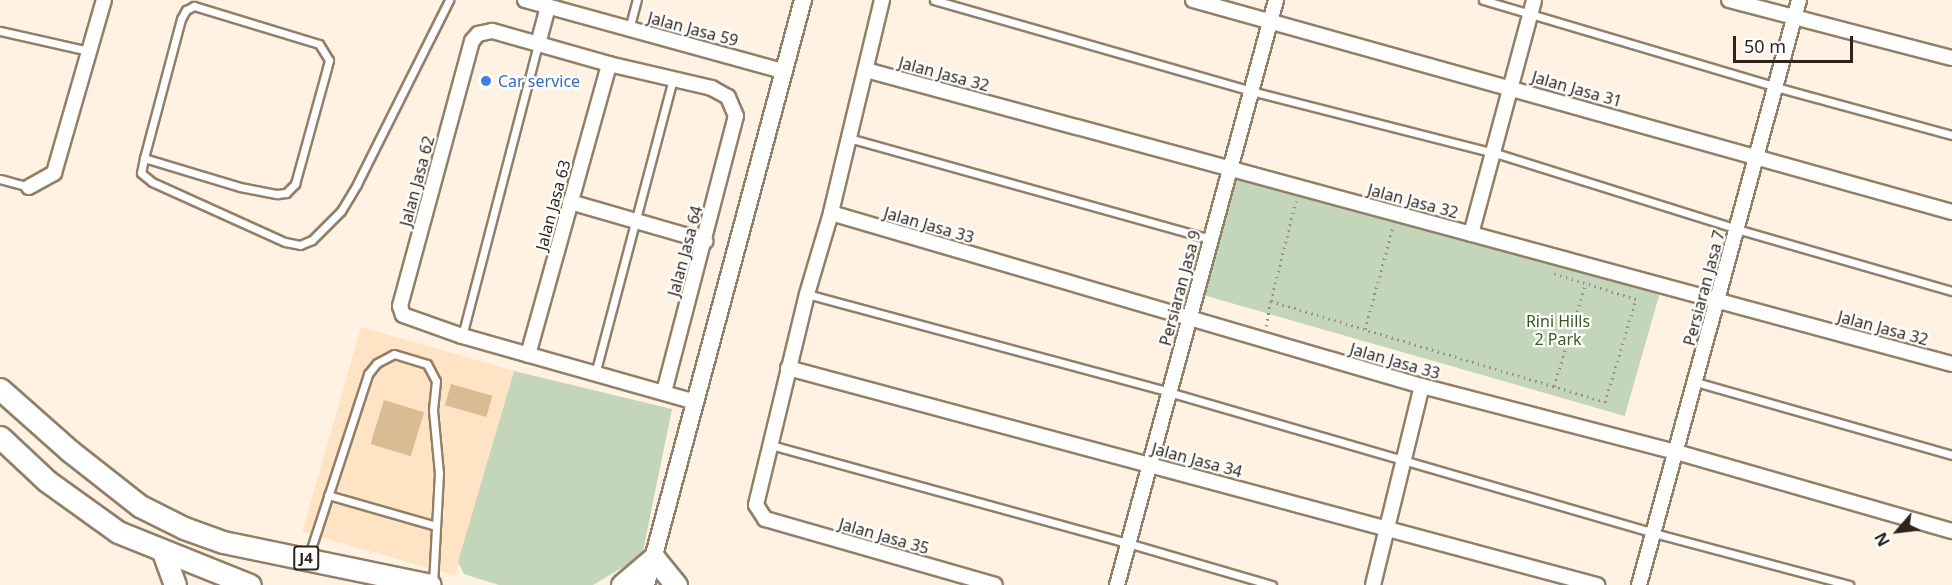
<!DOCTYPE html>
<html>
<head>
<meta charset="utf-8">
<style>
  body { margin:0 }
  #map { position:relative; width:1952px; height:585px; overflow:hidden; background:#fff2e2; font-family:"Noto Sans",sans-serif }
  div>[style] { position:absolute }
  [style*='--x'] { left:calc(var(--x)*1px); top:calc(var(--y)*1px); width:calc(var(--w)*1px); rotate:calc(var(--a)*1deg) }
  .built>* { inset:0; background:#fee4c4; transform-origin:0 0 }
  .green>* { inset:0; background:#c3d6b9; transform-origin:0 0 }
  .building>* { inset:0; background:#dabb94; transform-origin:0 0 }
  .path>* { height:3px; margin-top:-1.5px; transform-origin:0; background:repeating-linear-gradient(90deg,#998e82 0 1.5px,transparent 0 6px) }
  .roads { filter:drop-shadow(2px 0 #917f67) drop-shadow(-2px 0 #917f67) drop-shadow(0 2px #917f67) drop-shadow(0 -2px #917f67) }
  .service>* { height:7px; margin:-3.5px; padding:0 3.5px; transform-origin:3.5px; border-radius:3.5px; background:#fff }
  .minor>* { height:14px; margin:-7px; padding:0 7px; transform-origin:7px; border-radius:7px; background:#fff }
  .tertiary>* { height:16px; margin:-8px; padding:0 8px; transform-origin:8px; border-radius:8px; background:#fff }
  .primary>* { height:21px; margin:-10.5px; padding:0 10.5px; transform-origin:10.5px; border-radius:10.5px; background:#fff }
  .dots>* { width:16px; height:16px; translate:-50% -50%; box-sizing:border-box; border:3px solid #fff; border-radius:50% }
  span { translate:-50% -50%; white-space:nowrap; text-align:center; line-height:1.15; -webkit-text-stroke:4.5px #fff; paint-order:stroke }
  .shield-label span { padding:2px 4px; background:#fff; border:2px solid; border-radius:4px; -webkit-text-stroke-width:0 }
  .shield-label { font-size:15px; color:#2d251c; font-weight:700 }
  .street-label { font-size:16px; color:#2d251c }
  .shop-label { font-size:16px; color:#366cbe }
  .left { translate:0 -50%; text-align:left }
  .park-label { font-size:16px; color:#385a22 }
  .north { position:absolute; left:1868px; top:501px; width:60px; height:60px; -webkit-text-stroke:4px #fff; paint-order:stroke; rotate:242deg; font-size:16px; font-weight:700; line-height:24px; text-align:center; color:#2d251c }
  .north::after { content:''; display:block; margin:auto; width:21px; height:27px; background:#2d251c; clip-path:polygon(50% 0,100% 100%,50% 72%,0 100%) }
  .scale { position:absolute; left:1733px; top:36px; width:120px; height:27px; box-sizing:border-box; border:3px solid #2d251c; border-top:0; padding-left:8px; font-size:18px; line-height:21px; white-space:nowrap; color:#2d251c; -webkit-text-stroke:4px #fff; paint-order:stroke }
</style>
</head>
<body>
<div id="map">
  <div class="built">
    <div style="left:361px;top:327px;width:159px;height:213px;rotate:16deg"></div>
  </div>
  <div class="green">
    <div style="left:1236px;top:164px;width:443px;height:135px;rotate:16deg"></div>
    <div style="clip-path:polygon(514px 371px,672px 409px,642px 556px,593px 585px,499px 585px,464px 574px,458px 562px)"></div>
  </div>
  <div class="building">
    <div style="left:451px;top:384px;width:43px;height:22px;rotate:16deg"></div>
    <div style="left:384px;top:400px;width:42px;height:46px;rotate:17deg"></div>
  </div>
  <div class="path">
    <div style="--x:1271;--y:301;--w:103;--a:-76"></div>
    <div style="--x:1266;--y:326;--w:25;--a:-79"></div>
    <div style="--x:1271;--y:301;--w:349;--a:16.8"></div>
    <div style="--x:1605;--y:402;--w:108;--a:-73.2"></div>
    <div style="--x:1636;--y:299;--w:90;--a:-162.6"></div>
    <div style="--x:1365;--y:329;--w:106;--a:-74.6"></div>
    <div style="--x:1554;--y:386;--w:108;--a:-72.7"></div>
  </div>
  <div class="roads">
    <div class="service">
      <div style="--x:934;--y:0;--w:330;--a:16"></div>
      <div style="--x:1251;--y:91;--w:252;--a:14.3"></div>
      <div style="--x:1495;--y:153;--w:254;--a:17.4"></div>
      <div style="--x:1737;--y:229;--w:224;--a:16.1"></div>
      <div style="--x:1483;--y:0;--w:306;--a:16.5"></div>
      <div style="--x:1776;--y:87;--w:182;--a:15.3"></div>
      <div style="--x:629;--y:29;--w:30;--a:-75"></div>
      <div style="--x:0;--y:31;--w:91;--a:12.7"></div>
      <div style="--x:849;--y:138;--w:375;--a:15.6"></div>
      <div style="--x:144;--y:158;--w:100;--a:16.8"></div>
      <div style="--x:240;--y:187;--w:38;--a:11"></div>
      <div style="--x:277;--y:194;--w:9;--a:-6"></div>
      <div style="--x:286;--y:193;--w:13;--a:-45"></div>
      <div style="--x:295;--y:184;--w:120;--a:-74.6"></div>
      <div style="--x:327;--y:68;--w:8;--a:-76"></div>
      <div style="--x:329;--y:60;--w:19;--a:-122"></div>
      <div style="--x:319;--y:44;--w:131;--a:-163.1"></div>
      <div style="--x:194;--y:6;--w:9;--a:153"></div>
      <div style="--x:186;--y:10;--w:10;--a:119"></div>
      <div style="--x:181;--y:19;--w:144;--a:104.9"></div>
      <div style="--x:144;--y:158;--w:15;--a:101"></div>
      <div style="--x:141;--y:173;--w:14;--a:39"></div>
      <div style="--x:152;--y:182;--w:146;--a:24.3"></div>
      <div style="--x:285;--y:242;--w:15;--a:11"></div>
      <div style="--x:300;--y:245;--w:13;--a:-23"></div>
      <div style="--x:312;--y:240;--w:41;--a:-45"></div>
      <div style="--x:341;--y:211;--w:31;--a:-59"></div>
      <div style="--x:357;--y:184;--w:206;--a:-63.4"></div>
      <div style="--x:0;--y:179;--w:30;--a:15"></div>
      <div style="--x:807;--y:294;--w:375;--a:15.1"></div>
      <div style="--x:1169;--y:392;--w:505;--a:16.21"></div>
      <div style="--x:1654;--y:533;--w:202;--a:14.9"></div>
      <div style="--x:462;--y:336;--w:302;--a:-75.4"></div>
      <div style="--x:595;--y:374;--w:305;--a:-75.2"></div>
      <div style="--x:1696;--y:382;--w:266;--a:15.9"></div>
      <div style="--x:771;--y:445;--w:370;--a:15.4"></div>
      <div style="--x:1128;--y:543;--w:150;--a:16.3"></div>
      <div style="--x:328;--y:495;--w:112;--a:16"></div>
      <div style="--x:308;--y:558;--w:194;--a:-71.9"></div>
      <div style="--x:368;--y:374;--w:14;--a:-51"></div>
      <div style="--x:377;--y:363;--w:19;--a:-28"></div>
      <div style="--x:394;--y:354;--w:34;--a:17"></div>
      <div style="--x:427;--y:364;--w:19;--a:62"></div>
      <div style="--x:436;--y:381;--w:29;--a:96"></div>
      <div style="--x:433;--y:410;--w:63;--a:84.6"></div>
      <div style="--x:439;--y:473;--w:110;--a:93.1"></div>
    </div>
    <div class="minor">
      <div style="--x:525;--y:0;--w:268;--a:15.4"></div>
      <div style="--x:882;--y:0;--w:219;--a:103.5"></div>
      <div style="--x:831;--y:213;--w:84;--a:106.5"></div>
      <div style="--x:807;--y:294;--w:217;--a:103.6"></div>
      <div style="--x:756;--y:505;--w:17;--a:57"></div>
      <div style="--x:765;--y:519;--w:239;--a:16"></div>
      <div style="--x:1193;--y:0;--w:788;--a:15.61"></div>
      <div style="--x:1729;--y:0;--w:230;--a:14.6"></div>
      <div style="--x:538;--y:44;--w:39;--a:-75"></div>
      <div style="--x:866;--y:70;--w:1125;--a:15.15"></div>
      <div style="--x:29;--y:187;--w:29;--a:-29"></div>
      <div style="--x:54;--y:173;--w:180;--a:-73.9"></div>
      <div style="--x:570;--y:202;--w:141;--a:16.1"></div>
      <div style="--x:831;--y:213;--w:616;--a:16.32"></div>
      <div style="--x:1422;--y:386;--w:262;--a:14.6"></div>
      <div style="--x:1676;--y:452;--w:287;--a:16"></div>
      <div style="--x:1471;--y:234;--w:242;--a:-74.9"></div>
      <div style="--x:528;--y:355;--w:302;--a:-74.4"></div>
      <div style="--x:788;--y:368;--w:838;--a:15.02"></div>
      <div style="--x:664;--y:392;--w:285;--a:-75.4"></div>
      <div style="--x:736;--y:116;--w:21;--a:-113"></div>
      <div style="--x:728;--y:97;--w:18;--a:-151"></div>
      <div style="--x:712;--y:88;--w:106;--a:-166.9"></div>
      <div style="--x:609;--y:64;--w:122;--a:-164.2"></div>
      <div style="--x:492;--y:31;--w:14;--a:168"></div>
      <div style="--x:478;--y:34;--w:9;--a:131"></div>
      <div style="--x:472;--y:41;--w:275;--a:105.2"></div>
      <div style="--x:400;--y:306;--w:9;--a:72"></div>
      <div style="--x:403;--y:315;--w:63;--a:19.6"></div>
      <div style="--x:462;--y:336;--w:243;--a:15.8"></div>
      <div style="--x:1117;--y:585;--w:606;--a:-74.79"></div>
      <div style="--x:1373;--y:585;--w:205;--a:-76.2"></div>
      <div style="--x:1639;--y:585;--w:606;--a:-74.7"></div>
    </div>
    <div class="tertiary">
      <div style="--x:646;--y:585;--w:606;--a:-74.98"></div>
    </div>
    <div class="primary">
      <div style="--x:0;--y:389;--w:94;--a:41.5"></div>
      <div style="--x:70;--y:451;--w:89;--a:38.2"></div>
      <div style="--x:140;--y:506;--w:49;--a:26.6"></div>
      <div style="--x:184;--y:528;--w:41;--a:19.7"></div>
      <div style="--x:223;--y:542;--w:211;--a:11.7"></div>
      <div style="--x:0;--y:437;--w:64;--a:43.1"></div>
      <div style="--x:47;--y:481;--w:87;--a:35.7"></div>
      <div style="--x:118;--y:532;--w:142;--a:21.9"></div>
      <div style="--x:163;--y:552;--w:35;--a:70"></div>
      <div style="--x:622;--y:585;--w:42;--a:-40.2"></div>
      <div style="--x:654;--y:558;--w:35;--a:51"></div>
    </div>
  </div>
  <div class="dots">
    <div style="left:486px;top:81px;background:#3f7fe0"></div>
  </div>
  <div class="shield-label">
    <span style="left:306px;top:558px">J4</span>
  </div>
  <div class="street-label">
    <span style="left:693px;top:29px;rotate:15deg">Jalan Jasa 59</span>
    <span style="left:944px;top:74px;rotate:15deg">Jalan Jasa 32</span>
    <span style="left:1577px;top:89px;rotate:16deg">Jalan Jasa 31</span>
    <span style="left:417px;top:181px;rotate:-75deg">Jalan Jasa 62</span>
    <span style="left:1413px;top:201px;rotate:15deg">Jalan Jasa 32</span>
    <span style="left:553px;top:205px;rotate:-75deg">Jalan Jasa 63</span>
    <span style="left:929px;top:225px;rotate:16deg">Jalan Jasa 33</span>
    <span style="left:685px;top:251px;rotate:-75deg">Jalan Jasa 64</span>
    <span style="left:1180px;top:288px;rotate:-75deg">Persiaran Jasa 9</span>
    <span style="left:1704px;top:288px;rotate:-75deg">Persiaran Jasa 7</span>
    <span style="left:1883px;top:328px;rotate:15deg">Jalan Jasa 32</span>
    <span style="left:1395px;top:361px;rotate:16deg">Jalan Jasa 33</span>
    <span style="left:1197px;top:460px;rotate:15deg">Jalan Jasa 34</span>
    <span style="left:884px;top:536px;rotate:16deg">Jalan Jasa 35</span>
  </div>
  <div class="shop-label">
    <span class="left" style="left:498px;top:81px">Car service</span>
  </div>
  <div class="park-label">
    <span style="left:1558px;top:330px">Rini Hills<br>2 Park</span>
  </div>
  <div class="north">N</div>
  <div class="scale">50 m</div>
</div>
</body>
</html>
